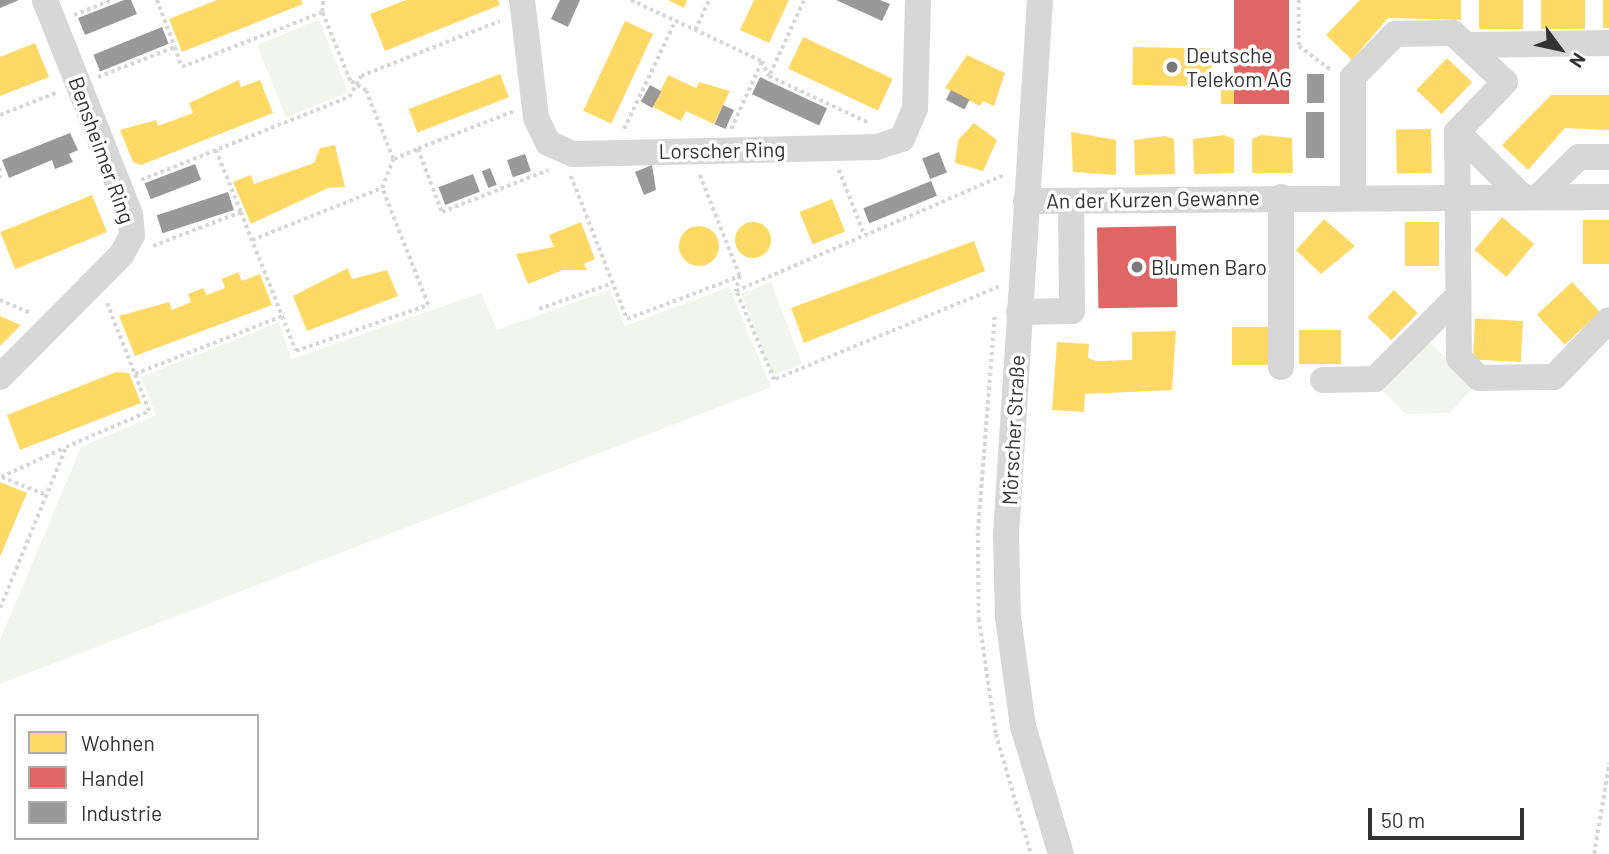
<!DOCTYPE html>
<html>
<head>
<meta charset="utf-8">
<style>
  body { margin:0 }
  #map { position:relative; width:1609px; height:854px; overflow:hidden; background:#fff; font-family:Barlow,sans-serif }
  div>[style] { position:absolute }
  [style*='--x'] { left:calc(var(--x)*1px); top:calc(var(--y)*1px); width:calc(var(--w)*1px); rotate:calc(var(--a)*1deg) }
  .green>* { inset:0; background:#f1f5ed; transform-origin:0 0 }
  .homes>* { inset:0; background:#ffd966; transform-origin:0 0 }
  .round { border-radius:50% }
  .shops>* { inset:0; background:#e06666; transform-origin:0 0 }
  .industry>* { inset:0; background:#999; transform-origin:0 0 }
  .path>* { height:3.5px; margin-top:-1.75px; transform-origin:0; background:repeating-linear-gradient(90deg,#d6d6d6 0 3.5px,transparent 0 7px) }
  .minor>* { height:26px; margin:-13px; padding:0 13px; transform-origin:13px; border-radius:13px; background:#d7d7d7 }
  .dots>* { width:19px; height:19px; translate:-50% -50%; box-sizing:border-box; border:4px solid #fff; border-radius:50% }
  span { translate:-50% -50%; white-space:nowrap; text-align:center; line-height:1.15; -webkit-text-stroke:7px #fff; paint-order:stroke }
  .poi-label { font-size:21px; color:#333 }
  .left { translate:0 -50%; text-align:left }
  .street-label { font-size:21px; color:#333 }
  .legend { position:absolute; left:14px; top:714px; width:245px; height:126px; box-sizing:border-box; background:#fff; border:2px solid #adadad; margin:0; padding:9px 12px; list-style:none; font-size:21px; color:#333 }
  .legend li { display:flex; align-items:center; gap:14px; height:35px }
  .legend b { width:35px; border:2px solid #adadad }
  .north { position:absolute; left:1525px; top:14px; width:70px; height:70px; -webkit-text-stroke:5px #fff; paint-order:stroke; rotate:123deg; font-size:19px; font-weight:700; line-height:28px; text-align:center; color:#333 }
  .north::after { content:''; display:block; margin:auto; width:24px; height:32px; background:#333; clip-path:polygon(50% 0,100% 100%,50% 72%,0 100%) }
  .scale { position:absolute; left:1368px; top:808px; width:156px; height:32px; box-sizing:border-box; border:4px solid #333; border-top:0; padding-left:9px; font-size:21px; line-height:24px; white-space:nowrap; color:#333; -webkit-text-stroke:5px #fff; paint-order:stroke }
</style>
</head>
<body>
<div id="map">
  <div class="green">
    <div style="left:319px;top:20px;width:78px;height:67px;rotate:68deg"></div>
    <div style="left:771px;top:282px;width:88px;height:32px;rotate:69deg"></div>
    <div style="clip-path:polygon(729px 287px,771px 387px,0 684px,0 640px,81px 447px,156px 415px,141px 377px,279px 322px,291px 359px,481px 293px,497px 330px,610px 290px,625px 326px)"></div>
    <div style="clip-path:polygon(1430px 343px,1476px 384px,1450px 413px,1405px 414px,1378px 385px)"></div>
  </div>
  <div class="homes">
    <div style="clip-path:polygon(217px 0,301px 0,303px 4px,182px 52px,169px 19px)"></div>
    <div style="clip-path:polygon(406px 0,498px 0,500px 5px,385px 51px,370px 14px)"></div>
    <div style="clip-path:polygon(668px 0,687px 0,684px 8px)"></div>
    <div style="clip-path:polygon(754px 0,789px 0,769px 43px,740px 30px)"></div>
    <div style="clip-path:polygon(1360px 0,1461px 0,1461px 20px,1388px 18px,1352px 60px,1326px 35px)"></div>
    <div style="left:1479px;top:0;width:44px;height:29px"></div>
    <div style="left:1541px;top:0;width:44px;height:29px"></div>
    <div style="left:1603px;top:0;width:6px;height:28px"></div>
    <div style="left:625px;top:21px;width:31px;height:99px;rotate:25deg"></div>
    <div style="left:803px;top:37px;width:99px;height:35px;rotate:25deg"></div>
    <div style="clip-path:polygon(35px 43px,49px 77px,0 96px,0 57px)"></div>
    <div style="left:1133px;top:47px;width:79px;height:38px;rotate:1deg"></div>
    <div style="clip-path:polygon(967px 55px,1005px 73px,994px 106px,983px 101px,980px 106px,945px 88px)"></div>
    <div style="left:1447px;top:58px;width:35px;height:44px;rotate:44deg"></div>
    <div style="left:1221px;top:73px;width:14px;height:31px"></div>
    <div style="left:500px;top:74px;width:25px;height:98px;rotate:69deg"></div>
    <div style="clip-path:polygon(668px 75px,696px 88px,699px 82px,730px 91px,714px 124px,686px 111px,681px 121px,653px 107px)"></div>
    <div style="clip-path:polygon(239px 80px,241px 87px,260px 80px,273px 113px,141px 165px,133px 162px,120px 130px,156px 120px,158px 126px,193px 113px,189px 103px)"></div>
    <div style="clip-path:polygon(1551px 95px,1609px 95px,1609px 130px,1565px 128px,1528px 170px,1502px 145px)"></div>
    <div style="clip-path:polygon(974px 123px,997px 140px,983px 171px,955px 163px,958px 140px)"></div>
    <div style="left:1431px;top:129px;width:44px;height:35px;rotate:89deg"></div>
    <div style="clip-path:polygon(1071px 132px,1116px 140px,1116px 175px,1073px 172px)"></div>
    <div style="clip-path:polygon(1224px 135px,1234px 139px,1234px 173px,1194px 174px,1193px 139px)"></div>
    <div style="clip-path:polygon(1261px 135px,1292px 138px,1293px 173px,1252px 173px,1252px 139px)"></div>
    <div style="clip-path:polygon(1165px 136px,1174px 139px,1175px 174px,1135px 175px,1134px 140px)"></div>
    <div style="clip-path:polygon(335px 145px,345px 187px,328px 188px,251px 224px,233px 182px,251px 175px,254px 184px,314px 163px,320px 148px)"></div>
    <div style="left:92px;top:195px;width:40px;height:99px;rotate:68deg"></div>
    <div style="left:832px;top:199px;width:35px;height:35px;rotate:68deg"></div>
    <div style="left:1502px;top:217px;width:42px;height:43px;rotate:40deg"></div>
    <div style="clip-path:polygon(1324px 219px,1355px 246px,1321px 274px,1296px 250px)"></div>
    <div style="left:1609px;top:220px;width:44px;height:26px;rotate:90deg"></div>
    <div class="round" style="left:735px;top:222px;width:36px;height:36px"></div>
    <div style="clip-path:polygon(581px 222px,595px 259px,584px 264px,587px 270px,563px 270px,528px 284px,516px 254px,554px 247px,549px 235px)"></div>
    <div style="left:1405px;top:222px;width:34px;height:44px"></div>
    <div class="round" style="left:679px;top:226px;width:40px;height:40px"></div>
    <div style="clip-path:polygon(974px 241px,985px 271px,804px 343px,791px 308px)"></div>
    <div style="clip-path:polygon(348px 268px,352px 279px,387px 270px,398px 296px,307px 331px,293px 296px)"></div>
    <div style="clip-path:polygon(238px 272px,242px 281px,260px 274px,272px 305px,135px 356px,119px 316px,169px 302px,172px 310px,191px 302px,188px 294px,203px 288px,207px 295px,225px 288px,222px 279px)"></div>
    <div style="left:1572px;top:282px;width:41px;height:48px;rotate:47deg"></div>
    <div style="left:1394px;top:290px;width:33px;height:38px;rotate:44deg"></div>
    <div style="clip-path:polygon(0 316px,21px 325px,0 346px)"></div>
    <div style="left:1523px;top:321px;width:41px;height:48px;rotate:93deg"></div>
    <div style="left:1232px;top:327px;width:38px;height:38px"></div>
    <div style="left:1341px;top:330px;width:34px;height:42px;rotate:90deg"></div>
    <div style="clip-path:polygon(1176px 331px,1172px 390px,1085px 394px,1084px 412px,1052px 410px,1057px 342px,1089px 344px,1088px 358px,1096px 361px,1132px 360px,1132px 332px)"></div>
    <div style="clip-path:polygon(116px 372px,129px 373px,141px 403px,20px 450px,7px 415px)"></div>
    <div style="clip-path:polygon(0 482px,27px 493px,0 557px)"></div>
  </div>
  <div class="shops">
    <div style="left:1234px;top:0;width:55px;height:104px"></div>
    <div style="left:1176px;top:226px;width:81px;height:79px;rotate:89deg"></div>
  </div>
  <div class="industry">
    <div style="clip-path:polygon(0 0,19px 0,0 8px)"></div>
    <div style="clip-path:polygon(124px 0,131px 0,137px 14px,85px 35px,78px 18px)"></div>
    <div style="clip-path:polygon(560px 0,580px 0,568px 27px,551px 19px)"></div>
    <div style="clip-path:polygon(836px 0,880px 0,890px 4px,882px 21px)"></div>
    <div style="left:162px;top:27px;width:18px;height:74px;rotate:68deg"></div>
    <div style="left:1307px;top:74px;width:17px;height:29px"></div>
    <div style="left:760px;top:77px;width:74px;height:19px;rotate:25deg"></div>
    <div style="left:650px;top:85px;width:13px;height:19px;rotate:29deg"></div>
    <div style="left:951px;top:90px;width:21px;height:11px;rotate:28deg"></div>
    <div style="left:723px;top:105px;width:12px;height:21px;rotate:24deg"></div>
    <div style="left:1306px;top:112px;width:18px;height:46px"></div>
    <div style="clip-path:polygon(70px 133px,78px 150px,69px 154px,73px 162px,55px 169px,52px 160px,9px 178px,2px 160px)"></div>
    <div style="left:939px;top:152px;width:22px;height:18px;rotate:69deg"></div>
    <div style="left:525px;top:154px;width:18px;height:19px;rotate:71deg"></div>
    <div style="left:195px;top:164px;width:17px;height:54px;rotate:69deg"></div>
    <div style="clip-path:polygon(652px 165px,656px 190px,644px 195px,635px 172px)"></div>
    <div style="left:490px;top:168px;width:18px;height:9px;rotate:68deg"></div>
    <div style="left:473px;top:174px;width:19px;height:37px;rotate:69deg"></div>
    <div style="left:931px;top:181px;width:16px;height:73px;rotate:68deg"></div>
    <div style="left:228px;top:192px;width:19px;height:75px;rotate:72deg"></div>
  </div>
  <div class="path">
    <div style="--x:157;--y:0;--w:50;--a:69"></div>
    <div style="--x:631;--y:0;--w:145;--a:25"></div>
    <div style="--x:762;--y:61;--w:17;--a:65"></div>
    <div style="--x:769;--y:76;--w:110;--a:25.2"></div>
    <div style="--x:1299;--y:0;--w:46;--a:90"></div>
    <div style="--x:1299;--y:46;--w:41;--a:37.1"></div>
    <div style="--x:74;--y:15;--w:40;--a:-22"></div>
    <div style="--x:695;--y:30;--w:33;--a:-65"></div>
    <div style="--x:770;--y:74;--w:81;--a:-65.3"></div>
    <div style="--x:98;--y:77;--w:83;--a:-21.3"></div>
    <div style="--x:175;--y:47;--w:21;--a:71"></div>
    <div style="--x:182;--y:67;--w:150;--a:-21.4"></div>
    <div style="--x:513;--y:112;--w:102;--a:158.7"></div>
    <div style="--x:418;--y:149;--w:67;--a:69.1"></div>
    <div style="--x:442;--y:212;--w:114;--a:-21.6"></div>
    <div style="--x:0;--y:115;--w:62;--a:-21.6"></div>
    <div style="--x:624;--y:129;--w:119;--a:-64.7"></div>
    <div style="--x:731;--y:129;--w:75;--a:-65.5"></div>
    <div style="--x:216;--y:150;--w:67;--a:68"></div>
    <div style="--x:394;--y:159;--w:26;--a:-23"></div>
    <div style="--x:0;--y:168;--w:12;--a:90"></div>
    <div style="--x:839;--y:170;--w:66;--a:68.5"></div>
    <div style="--x:700;--y:175;--w:109;--a:68.4"></div>
    <div style="--x:740;--y:276;--w:16;--a:105"></div>
    <div style="--x:571;--y:176;--w:154;--a:68.6"></div>
    <div style="--x:627;--y:319;--w:121;--a:-20.8"></div>
    <div style="--x:141;--y:180;--w:224;--a:-21.8"></div>
    <div style="--x:349;--y:97;--w:24;--a:-60"></div>
    <div style="--x:361;--y:76;--w:149;--a:-21.6"></div>
    <div style="--x:252;--y:240;--w:140;--a:-21.8"></div>
    <div style="--x:153;--y:246;--w:94;--a:-21.1"></div>
    <div style="--x:241;--y:212;--w:149;--a:68.4"></div>
    <div style="--x:296;--y:351;--w:140;--a:-19.2"></div>
    <div style="--x:428;--y:305;--w:126;--a:-111.5"></div>
    <div style="--x:382;--y:188;--w:31;--a:-69"></div>
    <div style="--x:393;--y:159;--w:73;--a:-111.7"></div>
    <div style="--x:366;--y:91;--w:19;--a:-148"></div>
    <div style="--x:350;--y:81;--w:74;--a:-112.1"></div>
    <div style="--x:322;--y:12;--w:12;--a:-85"></div>
    <div style="--x:999;--y:287;--w:243;--a:157.5"></div>
    <div style="--x:774;--y:380;--w:97;--a:-113.1"></div>
    <div style="--x:736;--y:291;--w:294;--a:-23.4"></div>
    <div style="--x:0;--y:300;--w:33;--a:23"></div>
    <div style="--x:539;--y:309;--w:78;--a:-19.4"></div>
    <div style="--x:995;--y:317;--w:217;--a:94.5"></div>
    <div style="--x:978;--y:533;--w:86;--a:89.3"></div>
    <div style="--x:979;--y:619;--w:116;--a:81.6"></div>
    <div style="--x:996;--y:734;--w:125;--a:73.7"></div>
    <div style="--x:135;--y:374;--w:158;--a:-21.5"></div>
    <div style="--x:1;--y:477;--w:69;--a:-24.7"></div>
    <div style="--x:2;--y:477;--w:48;--a:22.2"></div>
    <div style="--x:0;--y:608;--w:174;--a:-67.7"></div>
    <div style="--x:66;--y:447;--w:90;--a:-23.4"></div>
    <div style="--x:149;--y:411;--w:118;--a:-111.4"></div>
    <div style="--x:1594;--y:854;--w:92;--a:-80.6"></div>
  </div>
  <div class="minor">
    <div style="--x:522;--y:0;--w:119;--a:83.2"></div>
    <div style="--x:536;--y:118;--w:28;--a:64"></div>
    <div style="--x:548;--y:143;--w:27;--a:24"></div>
    <div style="--x:573;--y:154;--w:304;--a:-1.3"></div>
    <div style="--x:877;--y:147;--w:26;--a:-18"></div>
    <div style="--x:902;--y:139;--w:33;--a:-67"></div>
    <div style="--x:915;--y:109;--w:109;--a:-88.4"></div>
    <div style="--x:1040;--y:0;--w:536;--a:93.64"></div>
    <div style="--x:1006;--y:535;--w:82;--a:88.6"></div>
    <div style="--x:1008;--y:617;--w:110;--a:82.2"></div>
    <div style="--x:1023;--y:726;--w:134;--a:73.5"></div>
    <div style="--x:1466;--y:45;--w:143;--a:-0.8"></div>
    <div style="--x:1457;--y:132;--w:91;--a:44.6"></div>
    <div style="--x:1539;--y:196;--w:56;--a:-44.3"></div>
    <div style="--x:1579;--y:157;--w:30;--a:0"></div>
    <div style="--x:1281;--y:197;--w:170;--a:90"></div>
    <div style="--x:1353;--y:197;--w:120;--a:-90"></div>
    <div style="--x:1353;--y:77;--w:60;--a:-45.7"></div>
    <div style="--x:1395;--y:34;--w:58;--a:-1"></div>
    <div style="--x:1453;--y:33;--w:71;--a:43.3"></div>
    <div style="--x:1505;--y:82;--w:69;--a:133.8"></div>
    <div style="--x:1457;--y:132;--w:226;--a:89.5"></div>
    <div style="--x:1459;--y:358;--w:28;--a:45"></div>
    <div style="--x:1479;--y:378;--w:75;--a:-0.8"></div>
    <div style="--x:1554;--y:377;--w:79;--a:-46"></div>
    <div style="--x:1026;--y:201;--w:583;--a:-0.39"></div>
    <div style="--x:1019;--y:312;--w:53;--a:-1.1"></div>
    <div style="--x:1072;--y:311;--w:109;--a:-90.5"></div>
    <div style="--x:0;--y:377;--w:173;--a:-45.2"></div>
    <div style="--x:122;--y:254;--w:21;--a:-62"></div>
    <div style="--x:132;--y:235;--w:21;--a:-95"></div>
    <div style="--x:130;--y:214;--w:230;--a:-111.7"></div>
    <div style="--x:1323;--y:380;--w:52;--a:-1.1"></div>
    <div style="--x:1375;--y:379;--w:117;--a:-45"></div>
  </div>
  <div class="dots">
    <div style="left:1172px;top:67px;background:#7a7a7a"></div>
    <div style="left:1137px;top:267px;background:#7a7a7a"></div>
  </div>
  <div class="poi-label">
    <span class="left" style="left:1186px;top:67px">Deutsche<br>Telekom AG</span>
    <span class="left" style="left:1151px;top:267px">Blumen Baro</span>
  </div>
  <div class="street-label">
    <span style="left:102px;top:150px;rotate:70deg">Bensheimer Ring</span>
    <span style="left:722px;top:150px;rotate:-1deg">Lorscher Ring</span>
    <span style="left:1153px;top:199px;rotate:-1deg">An der Kurzen Gewanne</span>
    <span style="left:1013px;top:430px;rotate:-87deg">Mörscher Straße</span>
  </div>
  <ul class="legend">
  <li><b style="height:19px;background:#ffd966"></b>Wohnen</li>
  <li><b style="height:19px;background:#e06666"></b>Handel</li>
  <li><b style="height:19px;background:#999"></b>Industrie</li>
  </ul>
  <div class="north">N</div>
  <div class="scale">50 m</div>
</div>
</body>
</html>
